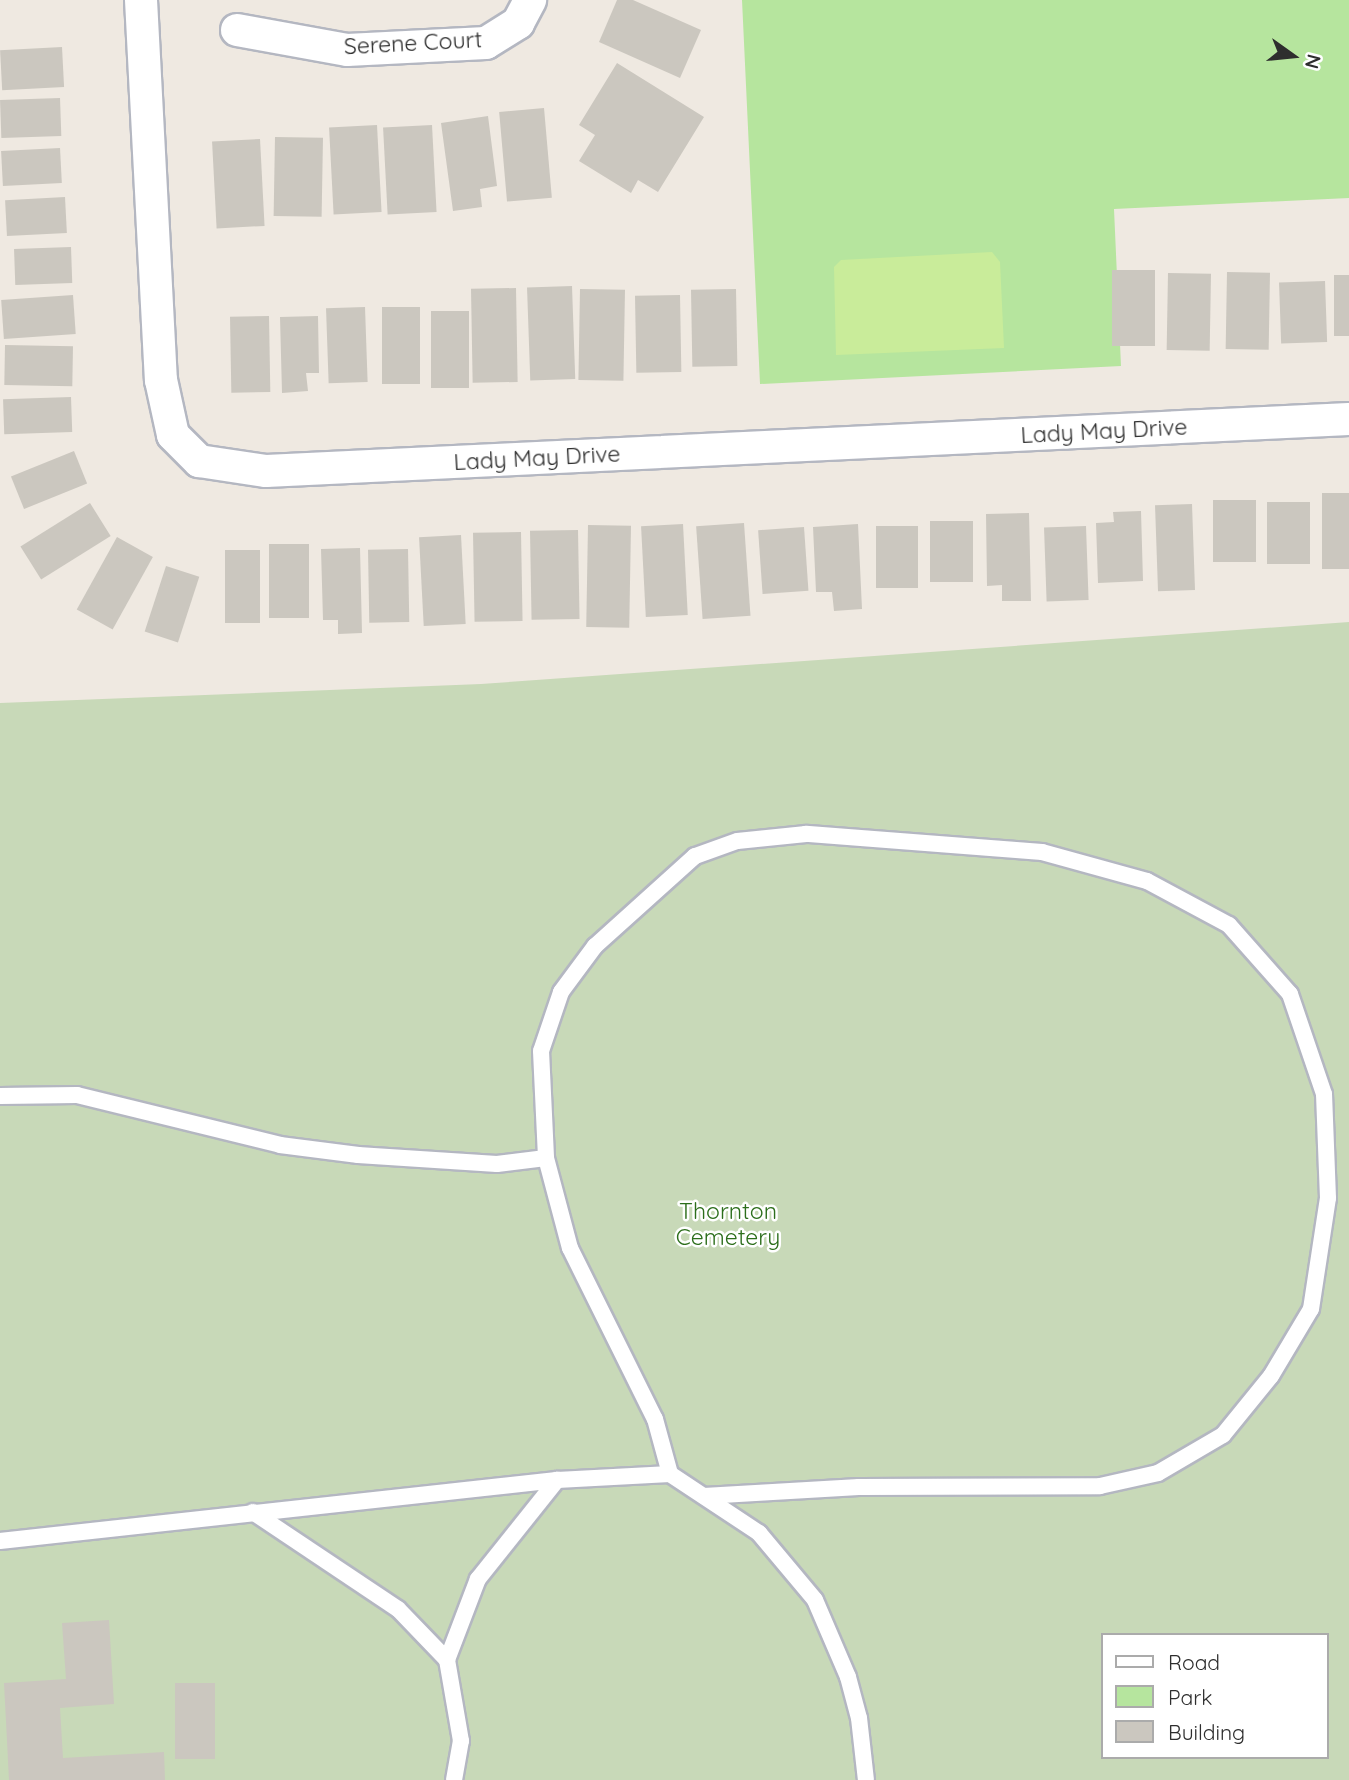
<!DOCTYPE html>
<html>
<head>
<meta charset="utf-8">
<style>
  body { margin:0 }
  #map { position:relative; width:1349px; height:1780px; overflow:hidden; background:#efe9e1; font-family:Quicksand,sans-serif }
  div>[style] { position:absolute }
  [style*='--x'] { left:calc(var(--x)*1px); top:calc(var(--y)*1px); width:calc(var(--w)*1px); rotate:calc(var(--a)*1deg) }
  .green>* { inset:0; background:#b6e59e }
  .cemetery>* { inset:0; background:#c8d9b8 }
  .pitch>* { inset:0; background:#c9ec9a }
  .building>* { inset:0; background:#cbc7bf; transform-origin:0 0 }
  .roads { filter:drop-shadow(2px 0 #b4b7c1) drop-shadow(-2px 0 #b4b7c1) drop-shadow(0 2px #b4b7c1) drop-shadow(0 -2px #b4b7c1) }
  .service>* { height:16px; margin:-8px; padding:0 8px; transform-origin:8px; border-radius:8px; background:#fff }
  .minor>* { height:32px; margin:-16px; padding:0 16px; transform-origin:16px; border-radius:16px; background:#fff }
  span { translate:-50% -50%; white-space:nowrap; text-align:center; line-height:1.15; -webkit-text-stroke:5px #fff; paint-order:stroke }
  .street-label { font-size:23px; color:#2e2e2e }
  .park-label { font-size:23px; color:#2c6e1b }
  .legend { position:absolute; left:1101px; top:1633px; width:228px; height:126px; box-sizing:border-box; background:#fff; border:2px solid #ababab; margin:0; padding:9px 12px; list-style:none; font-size:21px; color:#2e2e2e }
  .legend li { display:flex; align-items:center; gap:14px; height:35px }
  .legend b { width:35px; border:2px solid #ababab }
  .north { position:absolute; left:1258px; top:21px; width:70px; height:70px; -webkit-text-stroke:5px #fff; paint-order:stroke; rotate:105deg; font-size:19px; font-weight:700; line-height:28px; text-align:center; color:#2e2e2e }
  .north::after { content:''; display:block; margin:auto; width:24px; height:32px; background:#2e2e2e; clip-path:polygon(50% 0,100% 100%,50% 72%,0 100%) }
</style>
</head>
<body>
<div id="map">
  <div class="green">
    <div style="clip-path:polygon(742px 0,1349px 0,1349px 198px,1114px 209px,1121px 366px,760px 384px)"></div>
  </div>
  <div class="cemetery">
    <div style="clip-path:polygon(evenodd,1349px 622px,1349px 1780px,0 1780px,0 703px,481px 684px,1349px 622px,1102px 1635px,1326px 1635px,1326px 1757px,1102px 1757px,1102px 1635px)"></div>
  </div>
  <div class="pitch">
    <div style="clip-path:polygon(992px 252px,1000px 262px,1004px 348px,836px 355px,834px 267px,841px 260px)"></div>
  </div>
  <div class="building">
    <div style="clip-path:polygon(617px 0,633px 0,701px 30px,680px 78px,599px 42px)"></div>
    <div style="left:62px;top:47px;width:40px;height:62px;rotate:87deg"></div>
    <div style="clip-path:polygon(617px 63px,704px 117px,658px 192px,638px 180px,631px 193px,579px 161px,595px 135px,579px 125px)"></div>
    <div style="left:60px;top:98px;width:38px;height:60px;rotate:88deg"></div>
    <div style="left:544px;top:108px;width:90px;height:45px;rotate:85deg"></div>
    <div style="clip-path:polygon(488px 116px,497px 186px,480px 189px,482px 207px,453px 211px,441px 123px)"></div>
    <div style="left:377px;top:125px;width:87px;height:48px;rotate:87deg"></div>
    <div style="left:432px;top:125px;width:87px;height:49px;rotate:87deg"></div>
    <div style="left:275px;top:137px;width:48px;height:79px;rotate:1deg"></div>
    <div style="left:260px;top:139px;width:87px;height:48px;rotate:87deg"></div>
    <div style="left:60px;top:148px;width:35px;height:59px;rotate:87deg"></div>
    <div style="left:65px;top:197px;width:36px;height:60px;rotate:87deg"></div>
    <div style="left:71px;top:247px;width:36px;height:57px;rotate:88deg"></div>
    <div style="left:1112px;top:270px;width:43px;height:76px"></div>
    <div style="left:1227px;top:272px;width:43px;height:77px;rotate:1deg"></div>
    <div style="left:1168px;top:273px;width:43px;height:77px;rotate:1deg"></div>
    <div style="left:1334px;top:275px;width:15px;height:61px"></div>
    <div style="left:1325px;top:281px;width:61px;height:46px;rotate:88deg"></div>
    <div style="left:572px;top:286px;width:93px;height:45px;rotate:88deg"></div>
    <div style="left:516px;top:288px;width:94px;height:45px;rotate:89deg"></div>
    <div style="left:580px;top:289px;width:45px;height:91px;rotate:1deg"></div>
    <div style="left:736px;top:289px;width:77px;height:45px;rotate:89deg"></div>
    <div style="left:73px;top:295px;width:39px;height:72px;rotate:86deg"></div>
    <div style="left:680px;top:295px;width:77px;height:45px;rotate:89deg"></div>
    <div style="left:365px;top:307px;width:75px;height:39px;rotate:88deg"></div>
    <div style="left:382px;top:307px;width:38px;height:77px"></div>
    <div style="left:431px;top:311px;width:38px;height:77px"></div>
    <div style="left:269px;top:316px;width:76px;height:39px;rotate:89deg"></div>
    <div style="clip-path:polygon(318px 316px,319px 373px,306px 373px,308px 391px,282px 393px,280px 317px)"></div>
    <div style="left:5px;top:345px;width:68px;height:40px;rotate:1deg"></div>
    <div style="left:71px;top:397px;width:35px;height:68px;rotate:88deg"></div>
    <div style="left:74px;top:451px;width:35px;height:68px;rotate:68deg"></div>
    <div style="left:1322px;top:493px;width:27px;height:76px"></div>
    <div style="left:1256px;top:500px;width:62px;height:43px;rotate:90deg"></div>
    <div style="left:1310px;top:502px;width:62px;height:43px;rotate:90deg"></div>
    <div style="left:90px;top:503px;width:39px;height:82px;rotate:58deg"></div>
    <div style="left:1192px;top:504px;width:86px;height:37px;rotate:88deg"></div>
    <div style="clip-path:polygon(1141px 511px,1143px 581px,1098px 583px,1096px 523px,1114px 522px,1113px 512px)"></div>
    <div style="clip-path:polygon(1029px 513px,1031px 601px,1002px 601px,1002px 585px,987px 586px,986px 514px)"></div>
    <div style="left:930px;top:521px;width:43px;height:61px"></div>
    <div style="left:744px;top:523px;width:93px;height:48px;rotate:86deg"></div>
    <div style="left:683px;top:524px;width:91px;height:42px;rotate:87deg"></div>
    <div style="clip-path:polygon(858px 524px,862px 609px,834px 611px,832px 592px,816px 592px,813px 527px)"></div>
    <div style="left:588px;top:525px;width:43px;height:102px;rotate:1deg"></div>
    <div style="left:876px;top:526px;width:42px;height:62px"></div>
    <div style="left:1086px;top:526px;width:74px;height:42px;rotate:88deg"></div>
    <div style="left:804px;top:527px;width:64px;height:46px;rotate:86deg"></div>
    <div style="left:578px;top:530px;width:89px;height:48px;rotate:89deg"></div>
    <div style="left:521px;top:532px;width:89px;height:48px;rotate:89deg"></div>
    <div style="left:461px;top:535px;width:89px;height:42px;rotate:87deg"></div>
    <div style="left:117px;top:537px;width:41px;height:83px;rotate:29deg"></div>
    <div style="left:309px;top:544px;width:74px;height:40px;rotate:90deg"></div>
    <div style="clip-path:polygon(360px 548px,362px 633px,338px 634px,338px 620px,323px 620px,321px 549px)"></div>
    <div style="left:408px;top:549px;width:73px;height:40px;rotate:89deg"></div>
    <div style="left:225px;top:550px;width:35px;height:73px"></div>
    <div style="left:166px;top:566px;width:35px;height:69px;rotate:18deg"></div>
    <div style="clip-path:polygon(109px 1620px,114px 1704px,60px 1708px,63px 1758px,164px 1752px,165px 1780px,9px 1780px,4px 1683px,66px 1679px,62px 1623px)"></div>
    <div style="left:175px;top:1683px;width:40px;height:76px"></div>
  </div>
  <div class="roads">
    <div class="service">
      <div style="--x:0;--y:1096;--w:77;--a:-0.7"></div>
      <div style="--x:77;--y:1095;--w:209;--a:13.8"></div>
      <div style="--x:280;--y:1145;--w:79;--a:7.3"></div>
      <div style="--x:358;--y:1155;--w:139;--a:3.7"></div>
      <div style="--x:497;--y:1164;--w:49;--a:-7"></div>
      <div style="--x:704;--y:1496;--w:155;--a:-3.3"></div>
      <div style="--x:859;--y:1487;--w:241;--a:-0.2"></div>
      <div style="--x:1100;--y:1486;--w:59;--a:-12.6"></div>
      <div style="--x:1158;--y:1473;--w:75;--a:-30.3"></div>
      <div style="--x:1223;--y:1435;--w:76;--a:-50.9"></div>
      <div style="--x:1271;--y:1376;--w:78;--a:-59.2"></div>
      <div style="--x:1311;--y:1309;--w:112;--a:-81.3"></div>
      <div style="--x:1328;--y:1198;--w:104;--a:-92.2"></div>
      <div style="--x:1324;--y:1094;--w:106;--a:-108.8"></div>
      <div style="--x:1290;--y:994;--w:92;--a:-131.5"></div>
      <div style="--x:1229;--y:925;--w:93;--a:-151.8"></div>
      <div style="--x:1147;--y:881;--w:109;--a:-164.6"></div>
      <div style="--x:1042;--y:852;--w:237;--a:-175.6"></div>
      <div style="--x:806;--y:834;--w:69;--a:174.2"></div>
      <div style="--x:737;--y:841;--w:45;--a:160.3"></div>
      <div style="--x:695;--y:856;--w:135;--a:138"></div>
      <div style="--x:595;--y:946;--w:57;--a:126.5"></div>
      <div style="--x:561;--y:992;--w:62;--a:108.7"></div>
      <div style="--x:541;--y:1051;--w:107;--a:87.3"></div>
      <div style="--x:546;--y:1158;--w:93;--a:75.1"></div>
      <div style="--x:570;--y:1248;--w:191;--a:63.6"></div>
      <div style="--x:655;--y:1419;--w:57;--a:74.7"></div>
      <div style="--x:670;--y:1474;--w:107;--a:33.5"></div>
      <div style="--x:759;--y:1533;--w:87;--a:50.1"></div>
      <div style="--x:815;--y:1600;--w:84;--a:66.8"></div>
      <div style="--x:848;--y:1677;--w:42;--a:75"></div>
      <div style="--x:859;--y:1718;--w:62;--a:83.6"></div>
      <div style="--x:253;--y:1512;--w:174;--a:33.8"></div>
      <div style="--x:398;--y:1609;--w:71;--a:46.1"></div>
      <div style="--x:0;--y:1541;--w:560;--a:-6.25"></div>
      <div style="--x:557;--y:1480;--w:113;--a:-3"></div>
      <div style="--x:454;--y:1780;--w:40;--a:-80"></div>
      <div style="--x:461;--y:1741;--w:82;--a:-99.8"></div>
      <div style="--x:447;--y:1660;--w:87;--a:-69.1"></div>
      <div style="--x:478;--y:1579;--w:127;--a:-51.4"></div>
    </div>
    <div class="minor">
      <div style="--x:141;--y:0;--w:381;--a:87"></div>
      <div style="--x:161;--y:380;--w:56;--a:77.7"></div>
      <div style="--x:173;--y:435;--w:37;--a:45"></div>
      <div style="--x:199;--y:461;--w:68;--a:8.5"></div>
      <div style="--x:266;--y:471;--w:1084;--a:-2.75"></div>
      <div style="--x:237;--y:30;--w:112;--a:10.3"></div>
      <div style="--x:347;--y:50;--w:139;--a:-2.9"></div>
      <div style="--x:486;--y:43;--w:38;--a:-32"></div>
      <div style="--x:518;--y:23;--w:26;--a:-62"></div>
    </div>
  </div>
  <div class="street-label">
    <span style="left:413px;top:43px;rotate:-3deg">Serene Court</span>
    <span style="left:1104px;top:431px;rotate:-3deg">Lady May Drive</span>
    <span style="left:537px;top:458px;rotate:-3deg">Lady May Drive</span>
  </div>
  <div class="park-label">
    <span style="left:728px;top:1224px">Thornton<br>Cemetery</span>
  </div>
  <ul class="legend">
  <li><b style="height:9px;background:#fff"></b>Road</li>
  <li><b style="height:19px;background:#b6e59e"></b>Park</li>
  <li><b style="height:19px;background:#cbc7bf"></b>Building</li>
  </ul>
  <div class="north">N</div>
</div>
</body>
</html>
